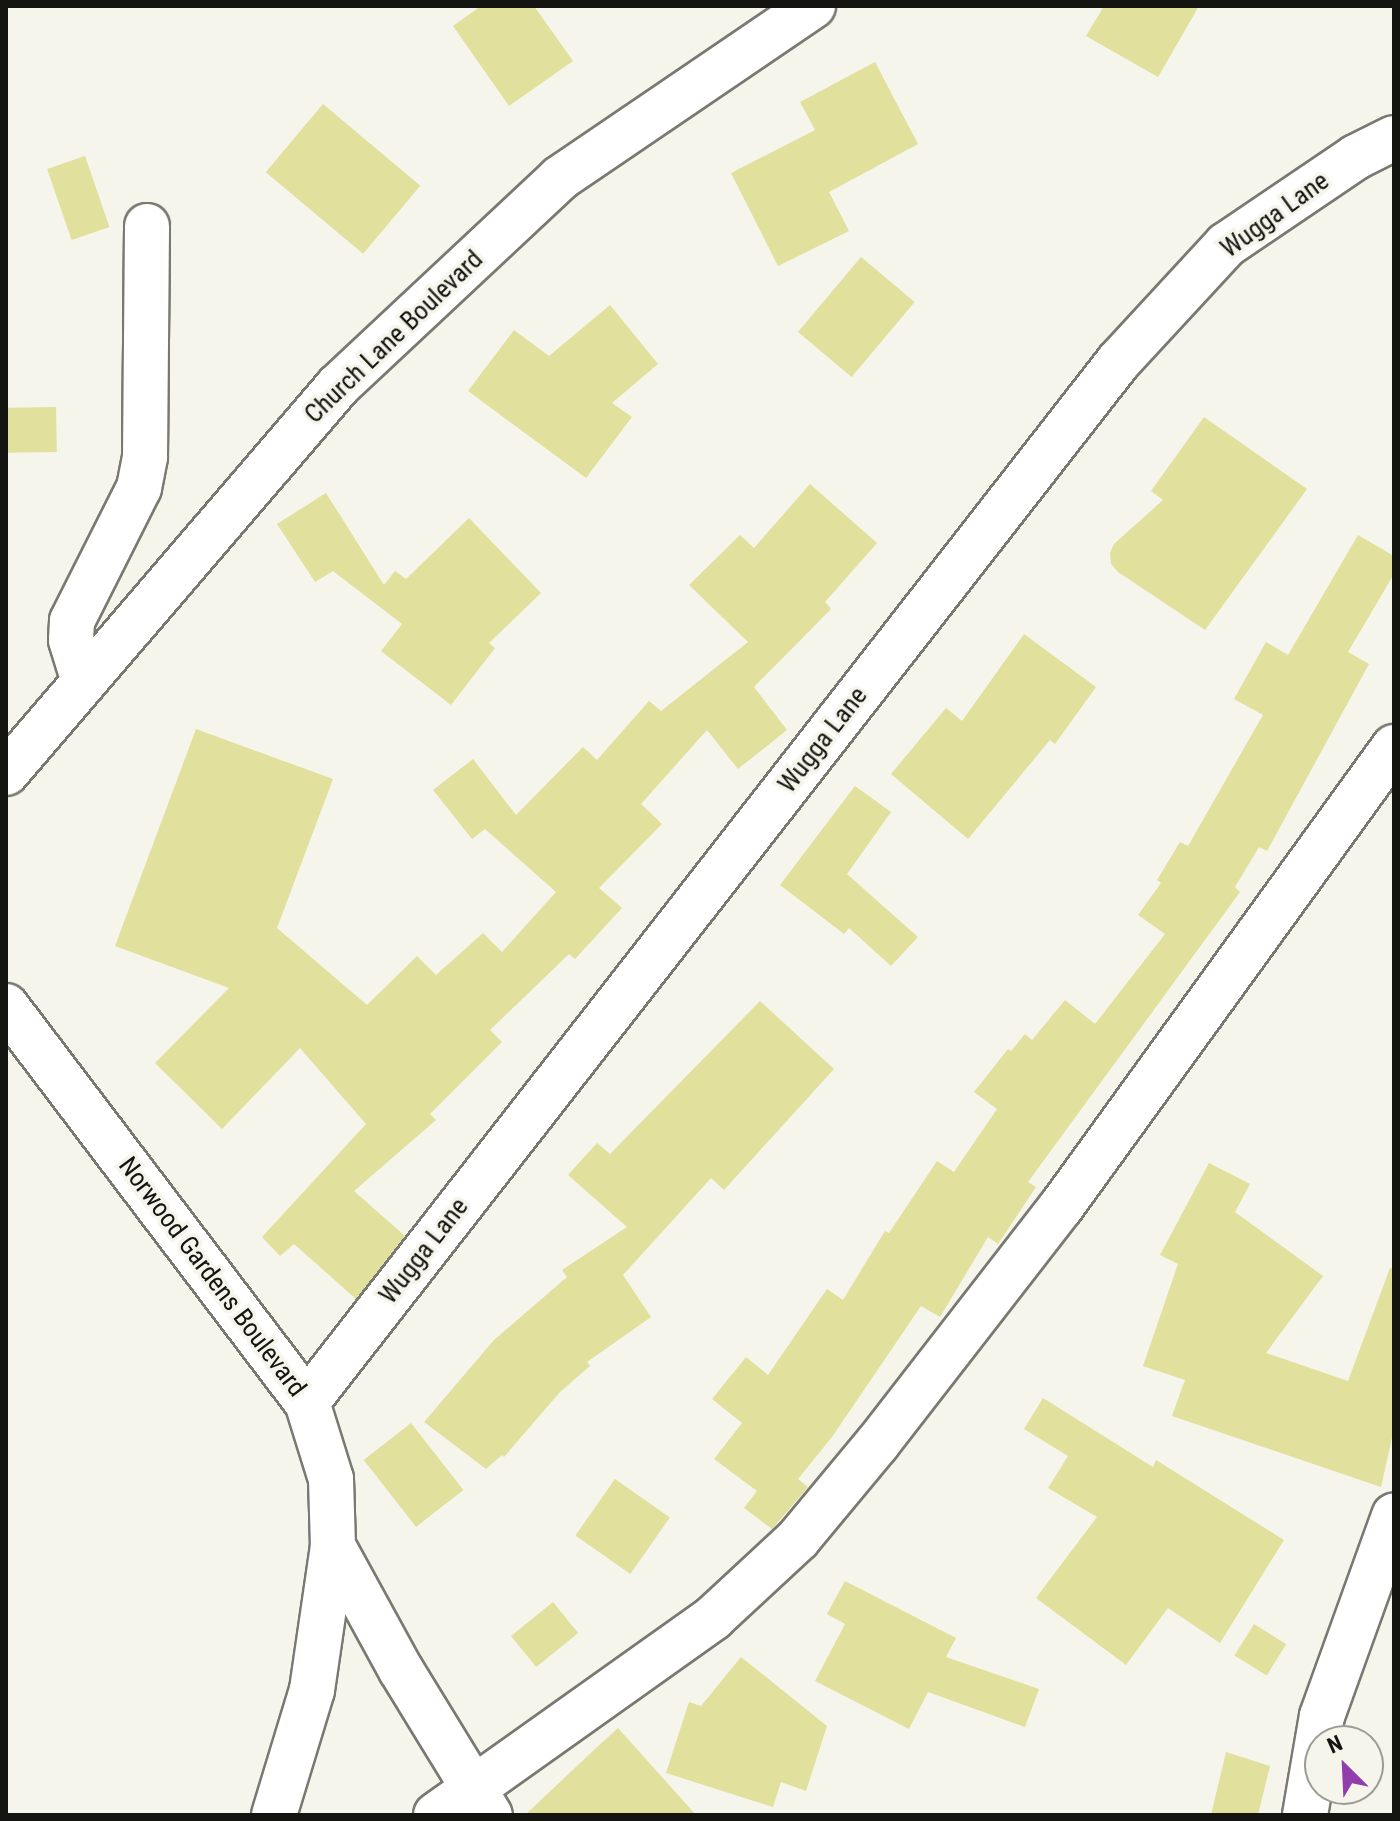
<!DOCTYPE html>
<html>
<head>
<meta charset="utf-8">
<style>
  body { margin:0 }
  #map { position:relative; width:1400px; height:1821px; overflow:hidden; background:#f5f5ec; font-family:"Roboto Condensed",sans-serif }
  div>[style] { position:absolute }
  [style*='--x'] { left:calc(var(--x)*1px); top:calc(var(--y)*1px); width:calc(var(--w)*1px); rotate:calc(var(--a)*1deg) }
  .building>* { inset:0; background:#e1e09d; transform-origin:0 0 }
  .roads { filter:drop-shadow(2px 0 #797971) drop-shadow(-2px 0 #797971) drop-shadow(0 2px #797971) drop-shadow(0 -2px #797971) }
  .minor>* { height:44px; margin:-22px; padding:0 22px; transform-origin:22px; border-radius:22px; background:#fff }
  span { translate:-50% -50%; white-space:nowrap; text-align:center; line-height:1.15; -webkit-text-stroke:7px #f5f5ec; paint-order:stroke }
  .street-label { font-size:26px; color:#141411 }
  .frame { position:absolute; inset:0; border:8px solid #141411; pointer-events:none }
  .north { position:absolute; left:1304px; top:1725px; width:80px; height:80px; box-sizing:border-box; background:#f5f5ec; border:2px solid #9b9b94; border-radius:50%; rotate:336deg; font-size:22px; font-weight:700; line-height:32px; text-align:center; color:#141411 }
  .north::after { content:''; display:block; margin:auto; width:28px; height:36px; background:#913dab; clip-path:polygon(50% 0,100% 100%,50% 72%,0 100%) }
</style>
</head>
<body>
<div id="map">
  <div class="building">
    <div style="clip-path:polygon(481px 6px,534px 6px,573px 61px,509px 106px,453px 26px)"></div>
    <div style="clip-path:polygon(1104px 6px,1199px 6px,1158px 77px,1086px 36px)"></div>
    <div style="clip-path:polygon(875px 62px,918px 144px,829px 192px,849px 231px,778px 266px,731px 173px,815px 130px,800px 102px)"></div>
    <div style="left:323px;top:104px;width:127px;height:89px;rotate:40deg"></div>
    <div style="left:85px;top:156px;width:75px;height:40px;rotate:71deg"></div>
    <div style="left:861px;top:257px;width:70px;height:98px;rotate:40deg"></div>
    <div style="clip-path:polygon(610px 305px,658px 364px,612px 403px,632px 417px,586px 478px,468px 391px,514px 330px,549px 356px)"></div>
    <div style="left:56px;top:407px;width:45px;height:50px;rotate:89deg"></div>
    <div style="clip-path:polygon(1204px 417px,1307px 489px,1205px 630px,1118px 572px,1111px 564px,1110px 553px,1114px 544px,1163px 500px,1151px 491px)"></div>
    <div style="clip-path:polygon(810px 484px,877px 543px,825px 602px,831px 609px,754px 687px,787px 730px,738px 769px,707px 730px,641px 804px,662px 824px,599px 888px,622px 908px,575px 959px,569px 954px,490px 1030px,502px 1042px,430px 1114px,436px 1120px,354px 1191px,405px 1236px,356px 1299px,294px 1244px,280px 1256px,262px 1237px,366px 1124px,300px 1048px,222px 1129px,155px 1063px,229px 988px,115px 946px,196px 729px,333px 779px,277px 928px,367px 1005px,417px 956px,436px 975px,483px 933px,502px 952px,556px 892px,485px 829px,472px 839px,433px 790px,473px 759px,516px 815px,583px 747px,597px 760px,649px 701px,661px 711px,748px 642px,689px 585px,740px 535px,754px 548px)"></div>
    <div style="clip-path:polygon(326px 493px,384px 585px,395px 571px,406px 579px,469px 518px,541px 593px,489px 643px,495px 648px,451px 705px,381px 651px,402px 624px,333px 571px,315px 582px,277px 524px)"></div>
    <div style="clip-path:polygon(1358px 535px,1394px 556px,1394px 574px,1348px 652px,1369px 664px,1267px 851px,1259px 847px,1235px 887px,1240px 892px,1028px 1182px,1036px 1187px,998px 1244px,988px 1237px,940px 1317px,921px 1306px,832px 1437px,798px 1479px,808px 1487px,772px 1529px,744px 1508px,757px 1491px,714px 1459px,742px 1423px,712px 1399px,746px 1357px,768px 1375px,827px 1289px,843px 1300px,885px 1231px,889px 1233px,937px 1161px,954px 1172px,997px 1109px,974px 1092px,1008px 1049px,1011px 1051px,1025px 1034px,1032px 1040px,1065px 1000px,1095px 1024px,1165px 934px,1138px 915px,1161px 883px,1157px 880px,1180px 842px,1188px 846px,1263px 715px,1234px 699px,1266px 642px,1288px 655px)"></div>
    <div style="clip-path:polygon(1024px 634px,1096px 687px,1055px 744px,1050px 740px,968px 839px,891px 774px,946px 708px,962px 721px)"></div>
    <div style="clip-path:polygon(855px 786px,891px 812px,847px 874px,918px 937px,891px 966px,849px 928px,844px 934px,780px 885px)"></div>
    <div style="clip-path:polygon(760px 1001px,834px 1069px,724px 1190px,711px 1178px,623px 1275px,651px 1317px,587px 1362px,590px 1366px,560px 1392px,504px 1457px,502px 1455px,486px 1469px,424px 1422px,494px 1340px,567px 1277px,562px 1270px,627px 1227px,568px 1175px,597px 1143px,610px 1154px)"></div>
    <div style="clip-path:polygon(1209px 1163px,1250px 1184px,1235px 1212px,1323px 1276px,1266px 1353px,1348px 1381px,1390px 1268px,1394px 1269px,1394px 1429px,1381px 1487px,1172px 1416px,1185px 1380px,1143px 1366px,1178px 1264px,1160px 1255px)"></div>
    <div style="clip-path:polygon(1043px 1398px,1153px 1467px,1156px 1460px,1284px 1540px,1220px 1643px,1168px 1608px,1126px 1665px,1036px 1598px,1097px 1517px,1048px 1488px,1068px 1456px,1024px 1429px)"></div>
    <div style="left:411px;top:1423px;width:85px;height:60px;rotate:52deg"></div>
    <div style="left:615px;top:1479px;width:67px;height:69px;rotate:35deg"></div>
    <div style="clip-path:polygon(845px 1581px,956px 1638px,946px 1657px,1039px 1689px,1025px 1727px,928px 1692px,909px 1729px,815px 1681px,845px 1624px,827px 1614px)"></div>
    <div style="left:553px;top:1602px;width:40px;height:54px;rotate:51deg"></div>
    <div style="left:1254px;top:1624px;width:38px;height:37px;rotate:32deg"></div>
    <div style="clip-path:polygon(741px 1657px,827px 1726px,806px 1791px,781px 1782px,773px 1807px,666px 1773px,689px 1702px,701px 1706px)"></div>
    <div style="clip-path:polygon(618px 1728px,696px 1815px,525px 1815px,595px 1749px)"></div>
    <div style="clip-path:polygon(1226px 1752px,1270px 1766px,1258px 1815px,1211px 1815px)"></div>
  </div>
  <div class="roads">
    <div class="minor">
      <div style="--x:84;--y:682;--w:44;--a:-107.2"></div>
      <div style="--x:71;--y:640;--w:19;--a:-87"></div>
      <div style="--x:72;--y:621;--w:149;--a:-63.3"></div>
      <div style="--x:139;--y:488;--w:32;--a:-79"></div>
      <div style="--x:145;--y:457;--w:231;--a:-89.5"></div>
      <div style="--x:6;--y:773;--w:510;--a:-49.37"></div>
      <div style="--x:338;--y:386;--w:304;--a:-43.1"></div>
      <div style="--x:560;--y:178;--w:306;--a:-34.2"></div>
      <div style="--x:6;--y:1006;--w:497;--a:52.8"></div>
      <div style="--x:307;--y:1402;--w:81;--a:72.7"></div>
      <div style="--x:331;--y:1479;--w:67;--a:88.3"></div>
      <div style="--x:333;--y:1546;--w:146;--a:98.3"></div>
      <div style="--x:312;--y:1690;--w:131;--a:106.9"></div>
      <div style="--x:307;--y:1402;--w:1320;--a:-52.05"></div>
      <div style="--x:1119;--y:361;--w:158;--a:-47.3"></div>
      <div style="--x:1226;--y:245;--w:157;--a:-34.1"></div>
      <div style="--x:1356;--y:157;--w:42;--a:-26.6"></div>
      <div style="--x:333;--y:1546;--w:141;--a:61.3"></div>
      <div style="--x:401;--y:1670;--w:170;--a:58.5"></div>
      <div style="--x:436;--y:1815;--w:340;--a:-35.4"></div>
      <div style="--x:713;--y:1618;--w:116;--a:-42.9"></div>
      <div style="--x:798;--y:1539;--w:124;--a:-50.3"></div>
      <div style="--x:877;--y:1444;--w:300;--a:-52.2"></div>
      <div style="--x:1061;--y:1207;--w:568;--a:-54.1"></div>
      <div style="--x:1305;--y:1815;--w:100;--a:-80.3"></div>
      <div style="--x:1322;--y:1716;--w:213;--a:-70.2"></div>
    </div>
  </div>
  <div class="street-label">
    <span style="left:1275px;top:215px;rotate:-36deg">Wugga Lane</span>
    <span style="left:394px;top:337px;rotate:-44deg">Church Lane Boulevard</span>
    <span style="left:823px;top:740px;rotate:-52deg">Wugga Lane</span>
    <span style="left:424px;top:1251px;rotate:-52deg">Wugga Lane</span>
    <span style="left:212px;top:1277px;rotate:53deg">Norwood Gardens Boulevard</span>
  </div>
  <div class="frame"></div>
  <div class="north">N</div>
</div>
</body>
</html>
